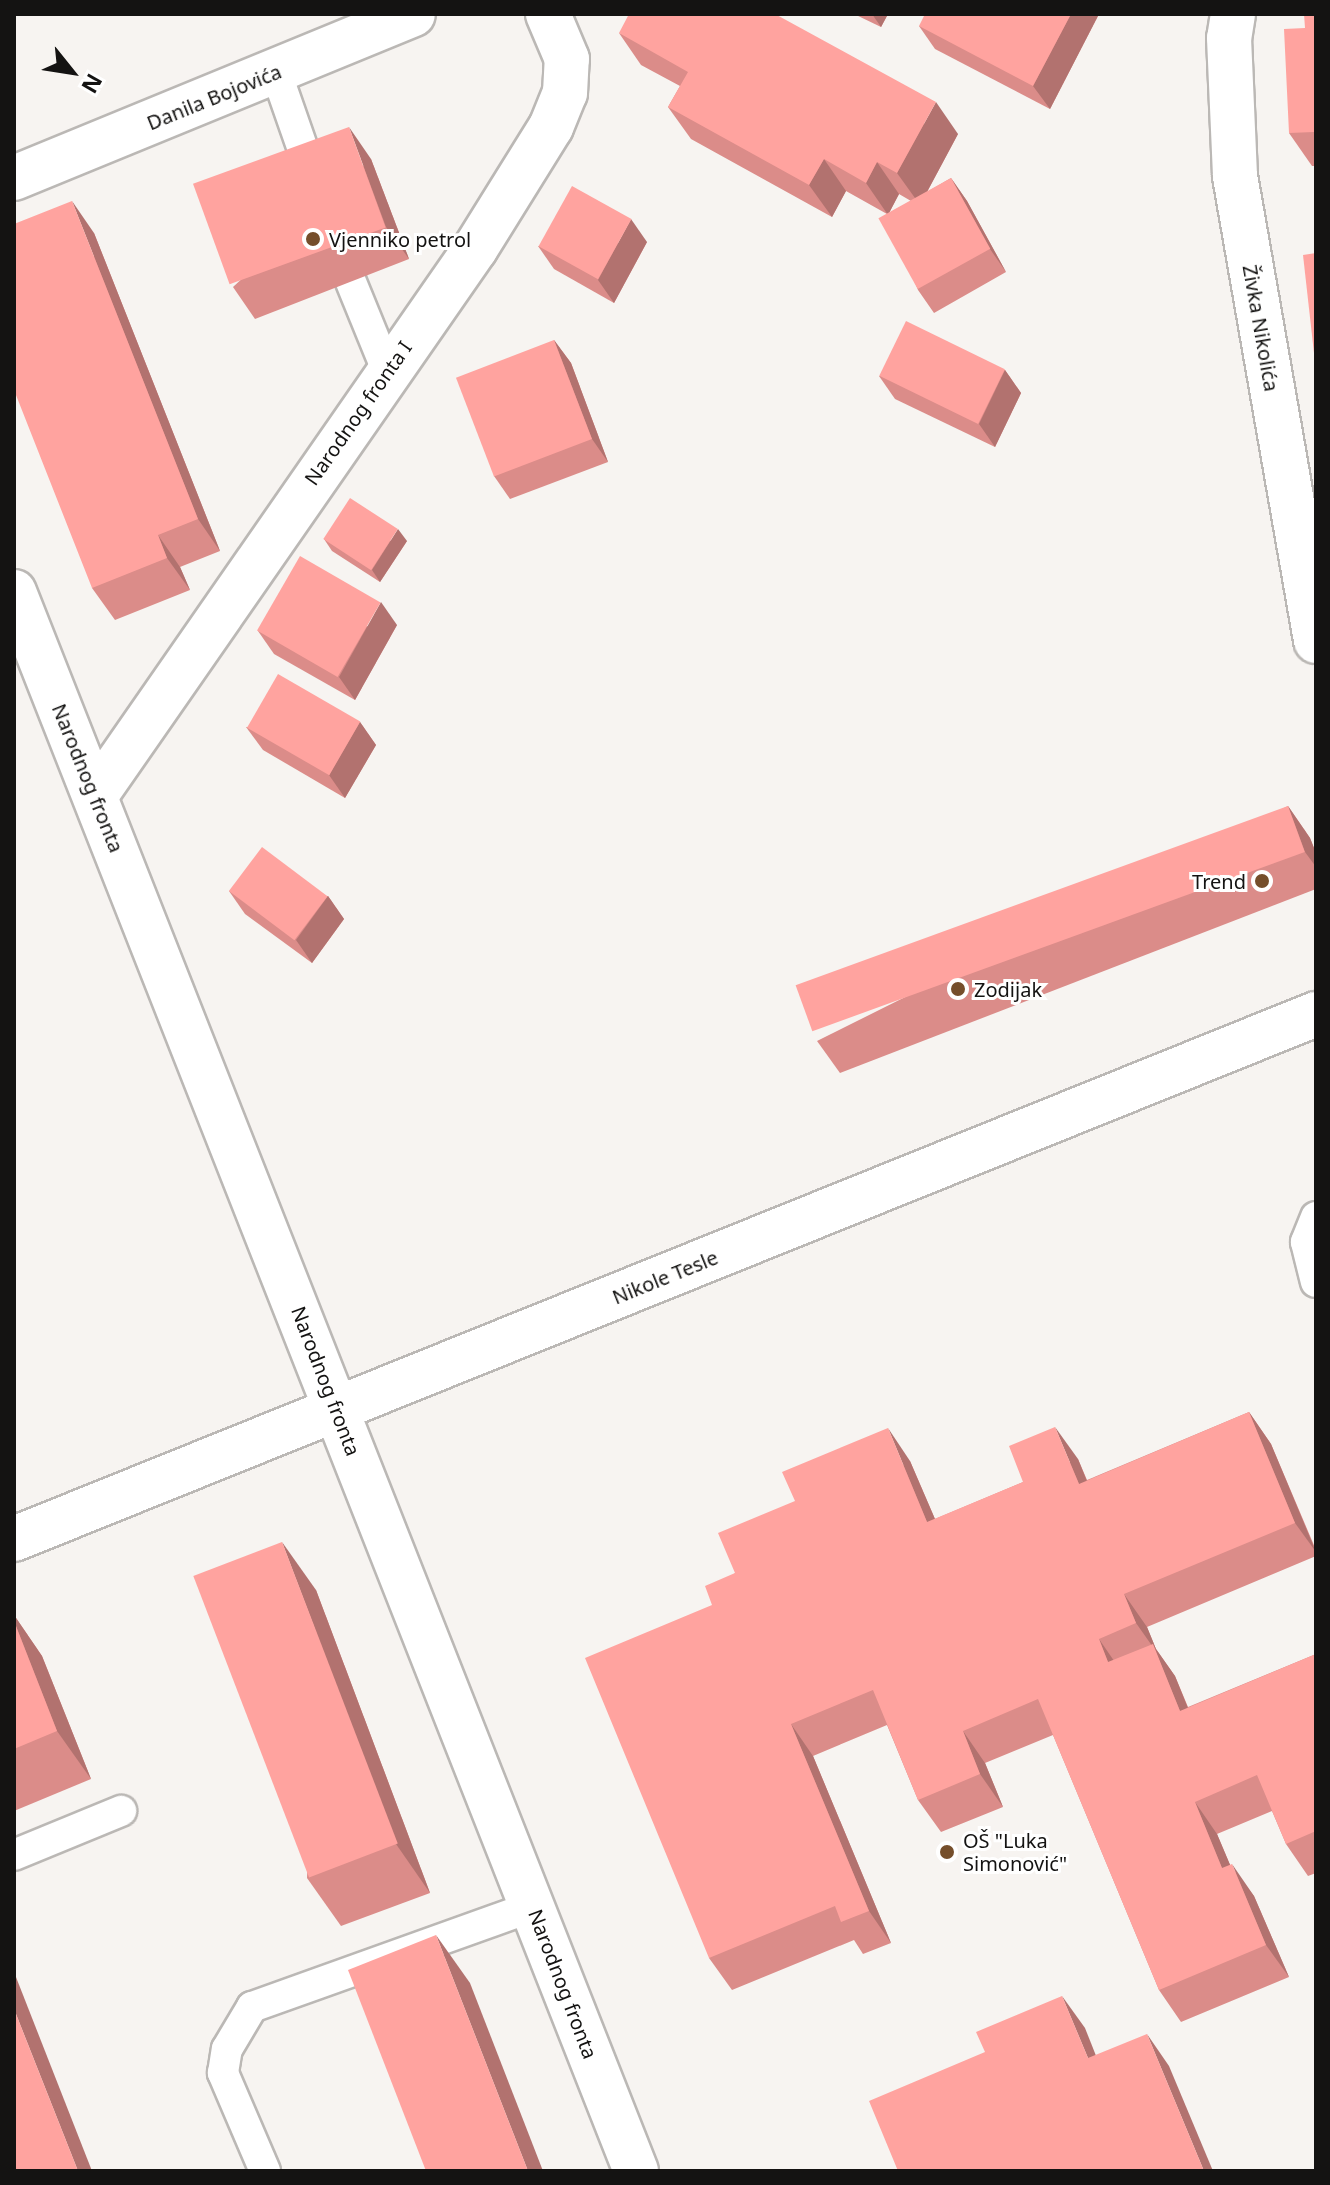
<!DOCTYPE html>
<html>
<head>
<meta charset="utf-8">
<style>
  body { margin:0 }
  #map { position:relative; width:1330px; height:2185px; overflow:hidden; background:#f7f4f1; font-family:"Noto Sans",sans-serif }
  div>[style] { position:absolute }
  [style*='--x'] { left:calc(var(--x)*1px); top:calc(var(--y)*1px); width:calc(var(--w)*1px); rotate:calc(var(--a)*1deg) }
  .roads { filter:drop-shadow(2px 0 #bbb8b5) drop-shadow(-2px 0 #bbb8b5) drop-shadow(0 2px #bbb8b5) drop-shadow(0 -2px #bbb8b5) }
  .service>* { height:30px; margin:-15px; padding:0 15px; transform-origin:15px; border-radius:15px; background:#fff }
  .minor>* { height:44px; margin:-22px; padding:0 22px; transform-origin:22px; border-radius:22px; background:#fff }
  .tertiary>* { height:44px; margin:-22px; padding:0 22px; transform-origin:22px; border-radius:22px; background:#fff }
  .wall>* { inset:0; background:#db8c89 }
  .shaded-wall>* { inset:0; background:#b2726f }
  .building>* { inset:0; background:#ffa39f; transform-origin:0 0 }
  .dots>* { width:22px; height:22px; translate:-50% -50%; box-sizing:border-box; border:4px solid #fff; border-radius:50% }
  span { translate:-50% -50%; white-space:nowrap; text-align:center; line-height:1.15; -webkit-text-stroke:6px #fff; paint-order:stroke }
  .street-label { font-size:20px; color:#141312 }
  .poi-label { font-size:20px; color:#141312 }
  .left { translate:0 -50%; text-align:left }
  .right { translate:-100% -50%; text-align:right }
  .frame { position:absolute; inset:0; border:16px solid #141312; pointer-events:none }
  .north { position:absolute; left:32px; top:32px; width:80px; height:80px; -webkit-text-stroke:6px #fff; paint-order:stroke; rotate:120deg; font-size:22px; font-weight:700; line-height:32px; text-align:center; color:#141312 }
  .north::after { content:''; display:block; margin:auto; width:28px; height:36px; background:#141312; clip-path:polygon(50% 0,100% 100%,50% 72%,0 100%) }
</style>
</head>
<body>
<div id="map">
  <div class="roads">
    <div class="service">
      <div style="--x:276;--y:72;--w:115;--a:70.8"></div>
      <div style="--x:351;--y:282;--w:95;--a:67.8"></div>
      <div style="--x:1316;--y:1217;--w:27;--a:112"></div>
      <div style="--x:1306;--y:1242;--w:41;--a:76"></div>
      <div style="--x:14;--y:1855;--w:116;--a:-22.4"></div>
      <div style="--x:265;--y:2171;--w:107;--a:-113.2"></div>
      <div style="--x:223;--y:2073;--w:24;--a:-81"></div>
      <div style="--x:227;--y:2049;--w:49;--a:-59.2"></div>
      <div style="--x:252;--y:2007;--w:297;--a:-19.7"></div>
    </div>
    <div class="minor">
      <div style="--x:1233;--y:14;--w:24;--a:99"></div>
      <div style="--x:1229;--y:38;--w:138;--a:87.5"></div>
      <div style="--x:1235;--y:176;--w:472;--a:80.1"></div>
      <div style="--x:14;--y:178;--w:431;--a:-22.3"></div>
      <div style="--x:14;--y:592;--w:1697;--a:68.5"></div>
      <div style="--x:95;--y:796;--w:666;--a:-55.21"></div>
      <div style="--x:475;--y:249;--w:144;--a:-58.1"></div>
      <div style="--x:551;--y:127;--w:37;--a:-68"></div>
      <div style="--x:565;--y:93;--w:34;--a:-87"></div>
      <div style="--x:567;--y:59;--w:49;--a:-112.9"></div>
    </div>
    <div class="tertiary">
      <div style="--x:14;--y:1539;--w:1404;--a:-21.96"></div>
    </div>
  </div>
  <div class="wall">
    <div style="clip-path:polygon(854px 14px,888px 14px,881px 27px)"></div>
    <div style="clip-path:polygon(1099px 14px,1050px 109px,935px 49px,919px 26px)"></div>
    <div style="clip-path:polygon(1316px 14px,1316px 166px,1312px 166px,1289px 133px)"></div>
    <div style="clip-path:polygon(evenodd,619px 33px,958px 134px,927px 192px,951px 178px,967px 201px,1006px 272px,934px 313px,918px 290px,887px 214px,846px 191px,832px 217px,691px 139px,668px 107px,680px 86px,641px 65px,619px 33px,899px 194px,911px 201px,889px 213px,899px 194px)"></div>
    <div style="clip-path:polygon(371px 159px,409px 259px,255px 319px,233px 287px)"></div>
    <div style="clip-path:polygon(94px 233px,220px 551px,180px 567px,190px 590px,115px 620px,92px 588px)"></div>
    <div style="clip-path:polygon(647px 242px,614px 303px,554px 269px,538px 246px)"></div>
    <div style="clip-path:polygon(554px 340px,571px 363px,608px 462px,510px 499px,494px 476px)"></div>
    <div style="clip-path:polygon(1005px 370px,1021px 393px,995px 447px,895px 399px,879px 376px)"></div>
    <div style="clip-path:polygon(324px 539px,407px 541px,380px 582px,332px 551px)"></div>
    <div style="clip-path:polygon(397px 625px,355px 700px,274px 654px,258px 631px)"></div>
    <div style="clip-path:polygon(360px 722px,376px 745px,345px 798px,263px 750px,246px 727px)"></div>
    <div style="clip-path:polygon(1288px 806px,1310px 838px,1316px 853px,1316px 889px,840px 1073px,817px 1041px)"></div>
    <div style="clip-path:polygon(229px 891px,328px 896px,344px 919px,312px 963px,245px 914px)"></div>
    <div style="clip-path:polygon(1249px 1412px,1271px 1444px,1316px 1550px,1316px 1556px,1147px 1627px,1156px 1649px,1175px 1676px,1188px 1707px,1316px 1654px,1316px 1873px,1308px 1876px,1286px 1844px,1272px 1811px,1217px 1834px,1230px 1865px,1254px 1896px,1289px 1977px,1181px 2022px,1159px 1990px,1053px 1735px,985px 1763px,1003px 1807px,941px 1832px,918px 1800px,887px 1725px,813px 1756px,891px 1943px,863px 1954px,854px 1940px,732px 1990px,709px 1958px,712px 1605px,735px 1573px,910px 1461px,935px 1519px,1078px 1459px,1087px 1480px)"></div>
    <div style="clip-path:polygon(316px 1590px,430px 1893px,341px 1926px,307px 1878px)"></div>
    <div style="clip-path:polygon(14px 1615px,42px 1656px,91px 1779px,14px 1811px)"></div>
  </div>
  <div class="shaded-wall">
    <div style="clip-path:polygon(872px 14px,888px 14px,881px 27px)"></div>
    <div style="clip-path:polygon(1071px 14px,1099px 14px,1050px 109px,1033px 86px)"></div>
    <div style="clip-path:polygon(936px 102px,958px 134px,920px 205px,897px 173px)"></div>
    <div style="clip-path:polygon(349px 127px,371px 159px,409px 259px,386px 227px)"></div>
    <div style="clip-path:polygon(824px 159px,846px 191px,832px 217px,809px 185px)"></div>
    <div style="clip-path:polygon(877px 162px,899px 194px,888px 215px,866px 183px)"></div>
    <div style="clip-path:polygon(951px 178px,967px 201px,1006px 272px,990px 249px)"></div>
    <div style="clip-path:polygon(72px 201px,94px 233px,220px 551px,198px 519px)"></div>
    <div style="clip-path:polygon(631px 219px,647px 242px,614px 303px,598px 280px)"></div>
    <div style="clip-path:polygon(554px 340px,571px 363px,608px 462px,592px 439px)"></div>
    <div style="clip-path:polygon(1005px 370px,1021px 393px,995px 447px,979px 424px)"></div>
    <div style="clip-path:polygon(398px 529px,407px 541px,380px 582px,372px 570px)"></div>
    <div style="clip-path:polygon(158px 535px,180px 567px,190px 590px,167px 558px)"></div>
    <div style="clip-path:polygon(381px 602px,397px 625px,355px 700px,339px 677px)"></div>
    <div style="clip-path:polygon(360px 722px,376px 745px,345px 798px,329px 775px)"></div>
    <div style="clip-path:polygon(1288px 806px,1310px 838px,1316px 853px,1316px 867px,1305px 852px)"></div>
    <div style="clip-path:polygon(328px 896px,344px 919px,312px 963px,296px 940px)"></div>
    <div style="clip-path:polygon(1249px 1412px,1271px 1444px,1316px 1552px,1295px 1523px)"></div>
    <div style="clip-path:polygon(1055px 1427px,1078px 1459px,1101px 1516px,1079px 1484px)"></div>
    <div style="clip-path:polygon(888px 1428px,910px 1461px,950px 1554px,927px 1522px)"></div>
    <div style="clip-path:polygon(282px 1542px,316px 1590px,430px 1893px,396px 1844px)"></div>
    <div style="clip-path:polygon(1124px 1594px,1147px 1627px,1156px 1649px,1175px 1676px,1202px 1743px,1180px 1711px,1155px 1650px,1136px 1623px)"></div>
    <div style="clip-path:polygon(14px 1615px,42px 1656px,91px 1779px,57px 1731px,14px 1621px)"></div>
    <div style="clip-path:polygon(1099px 1639px,1121px 1671px,1108px 1662px)"></div>
    <div style="clip-path:polygon(791px 1724px,813px 1756px,891px 1943px,869px 1911px)"></div>
    <div style="clip-path:polygon(963px 1731px,985px 1763px,1003px 1807px,980px 1774px)"></div>
    <div style="clip-path:polygon(1195px 1802px,1217px 1834px,1245px 1900px,1222px 1868px)"></div>
    <div style="clip-path:polygon(1232px 1864px,1254px 1896px,1289px 1977px,1266px 1945px)"></div>
    <div style="clip-path:polygon(436px 1935px,470px 1983px,543px 2171px,528px 2171px)"></div>
    <div style="clip-path:polygon(14px 1972px,92px 2171px,78px 2171px,14px 2009px)"></div>
    <div style="clip-path:polygon(1062px 1996px,1085px 2028px,1110px 2091px,1088px 2058px)"></div>
    <div style="clip-path:polygon(1147px 2034px,1169px 2066px,1213px 2171px,1204px 2171px)"></div>
  </div>
  <div class="building">
    <div style="clip-path:polygon(629px 14px,775px 14px,936px 102px,897px 173px,877px 162px,866px 183px,824px 159px,809px 185px,668px 107px,688px 72px,619px 33px)"></div>
    <div style="clip-path:polygon(925px 14px,1071px 14px,1033px 86px,919px 26px)"></div>
    <div style="clip-path:polygon(1304px 14px,1316px 14px,1316px 175px,1314px 132px,1289px 133px,1284px 29px,1305px 28px)"></div>
    <div style="left:349px;top:127px;width:107px;height:166px;rotate:70deg"></div>
    <div style="left:951px;top:178px;width:81px;height:83px;rotate:61deg"></div>
    <div style="left:572px;top:186px;width:68px;height:69px;rotate:29deg"></div>
    <div style="clip-path:polygon(72px 201px,198px 519px,158px 535px,167px 558px,92px 588px,14px 390px,14px 224px)"></div>
    <div style="clip-path:polygon(1316px 253px,1316px 371px,1303px 255px)"></div>
    <div style="left:906px;top:321px;width:110px;height:61px;rotate:26deg"></div>
    <div style="left:554px;top:340px;width:106px;height:105px;rotate:69deg"></div>
    <div style="left:350px;top:498px;width:57px;height:49px;rotate:33deg"></div>
    <div style="left:300px;top:556px;width:93px;height:86px;rotate:30deg"></div>
    <div style="left:278px;top:674px;width:95px;height:62px;rotate:30deg"></div>
    <div style="left:1288px;top:806px;width:49px;height:524px;rotate:70deg"></div>
    <div style="left:262px;top:847px;width:82px;height:55px;rotate:37deg"></div>
    <div style="clip-path:polygon(1249px 1412px,1295px 1523px,1124px 1594px,1136px 1623px,1099px 1639px,1108px 1662px,1153px 1644px,1180px 1711px,1316px 1654px,1316px 1831px,1286px 1844px,1257px 1775px,1195px 1802px,1222px 1868px,1232px 1864px,1266px 1945px,1159px 1990px,1038px 1699px,963px 1731px,980px 1774px,918px 1800px,873px 1690px,791px 1724px,869px 1911px,841px 1922px,835px 1906px,709px 1958px,585px 1658px,712px 1605px,705px 1586px,735px 1573px,718px 1533px,795px 1501px,782px 1472px,888px 1428px,927px 1522px,1023px 1482px,1009px 1446px,1055px 1427px,1079px 1484px)"></div>
    <div style="left:282px;top:1542px;width:323px;height:95px;rotate:69deg"></div>
    <div style="clip-path:polygon(14px 1621px,57px 1731px,14px 1749px)"></div>
    <div style="clip-path:polygon(436px 1935px,528px 2171px,426px 2171px,348px 1970px)"></div>
    <div style="clip-path:polygon(1062px 1996px,1088px 2058px,1147px 2034px,1204px 2171px,898px 2171px,869px 2101px,985px 2052px,976px 2032px)"></div>
    <div style="clip-path:polygon(14px 2009px,78px 2171px,14px 2171px)"></div>
  </div>
  <div class="dots">
    <div style="left:313px;top:239px;background:#754e2b"></div>
    <div style="left:1262px;top:881px;background:#754e2b"></div>
    <div style="left:958px;top:989px;background:#754e2b"></div>
    <div style="left:947px;top:1852px;background:#754e2b"></div>
  </div>
  <div class="street-label">
    <span style="left:214px;top:97px;rotate:-22deg">Danila Bojovića</span>
    <span style="left:1261px;top:328px;rotate:80deg">Živka Nikolića</span>
    <span style="left:358px;top:413px;rotate:-55deg">Narodnog fronta I</span>
    <span style="left:88px;top:778px;rotate:68deg">Narodnog fronta</span>
    <span style="left:665px;top:1277px;rotate:-22deg">Nikole Tesle</span>
    <span style="left:326px;top:1381px;rotate:69deg">Narodnog fronta</span>
    <span style="left:563px;top:1984px;rotate:69deg">Narodnog fronta</span>
  </div>
  <div class="poi-label">
    <span class="left" style="left:329px;top:239px">Vjenniko petrol</span>
    <span class="right" style="left:1246px;top:881px">Trend</span>
    <span class="left" style="left:974px;top:989px">Zodijak</span>
    <span class="left" style="left:963px;top:1852px">OŠ "Luka<br>Simonović"</span>
  </div>
  <div class="frame"></div>
  <div class="north">N</div>
</div>
</body>
</html>
